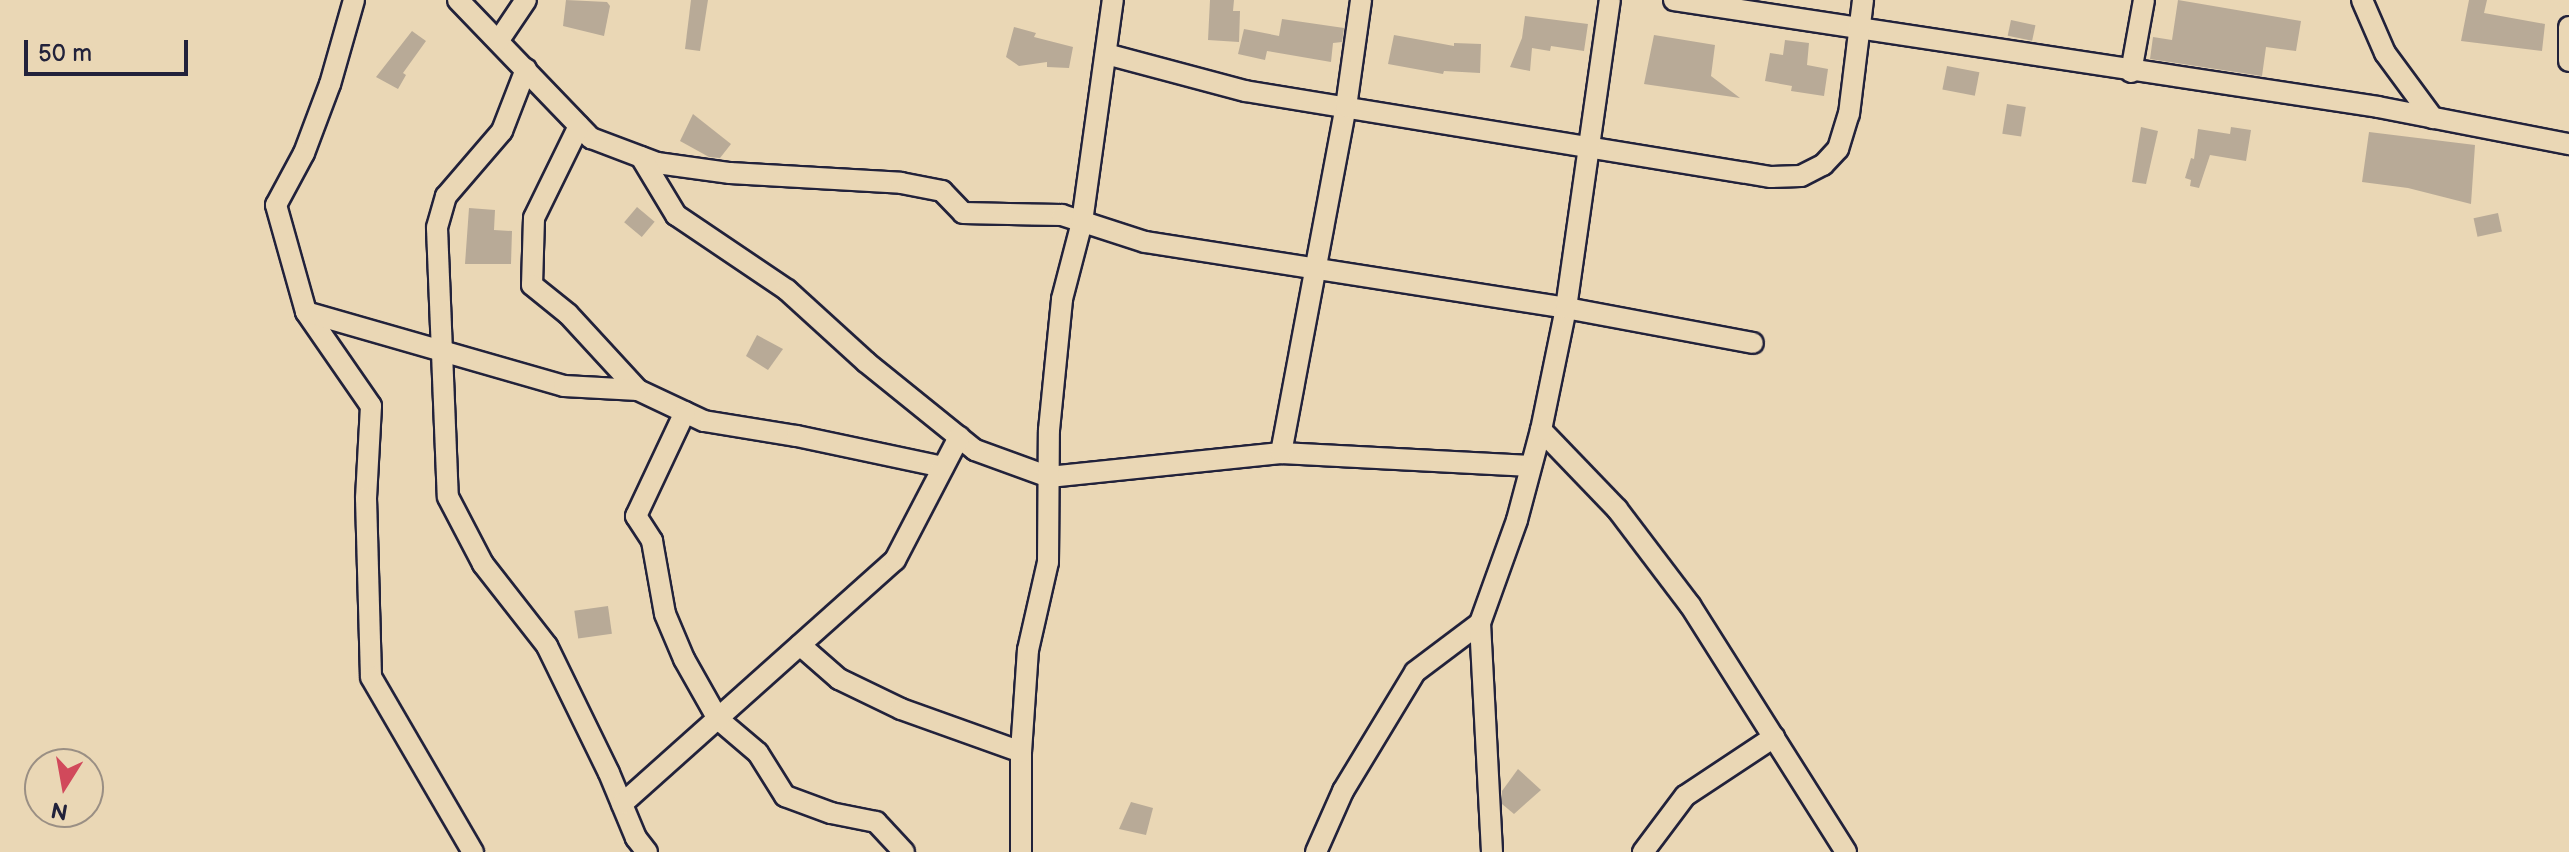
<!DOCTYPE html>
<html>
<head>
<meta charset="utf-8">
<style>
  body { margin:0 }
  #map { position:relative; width:2569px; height:852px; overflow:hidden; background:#ead7b5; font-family:"Balsamiq Sans",sans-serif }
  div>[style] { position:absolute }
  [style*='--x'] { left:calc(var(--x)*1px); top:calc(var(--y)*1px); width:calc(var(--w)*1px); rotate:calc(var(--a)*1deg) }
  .building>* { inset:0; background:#b8aa97; transform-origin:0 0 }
  .roads { filter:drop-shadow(2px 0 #22223b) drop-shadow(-2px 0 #22223b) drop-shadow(0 2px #22223b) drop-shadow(0 -2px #22223b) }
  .street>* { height:20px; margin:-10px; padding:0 10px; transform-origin:10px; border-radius:10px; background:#ead7b5 }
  span { translate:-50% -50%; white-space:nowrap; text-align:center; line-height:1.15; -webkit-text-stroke:6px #ead7b5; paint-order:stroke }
  .north { position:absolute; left:24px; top:748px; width:80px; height:80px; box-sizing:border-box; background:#ead7b5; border:2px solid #9a8f84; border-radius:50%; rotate:191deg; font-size:22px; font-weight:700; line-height:32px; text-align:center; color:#22223b }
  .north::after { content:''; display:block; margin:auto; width:28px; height:36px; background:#d1495b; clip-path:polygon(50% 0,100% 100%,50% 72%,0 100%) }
  .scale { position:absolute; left:24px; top:40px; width:164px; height:36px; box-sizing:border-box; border:4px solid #22223b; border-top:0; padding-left:10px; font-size:24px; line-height:28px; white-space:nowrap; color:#22223b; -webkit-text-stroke:6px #ead7b5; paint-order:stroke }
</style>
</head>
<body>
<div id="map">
  <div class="building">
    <div style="clip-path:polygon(566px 0,607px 2px,610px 6px,604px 36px,563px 26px)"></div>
    <div style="clip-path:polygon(691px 0,708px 0,700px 51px,685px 49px)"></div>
    <div style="clip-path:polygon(1210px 0,1234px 0,1233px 11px,1240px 11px,1239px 42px,1208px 40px)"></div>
    <div style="clip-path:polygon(2178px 0,2301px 21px,2296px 51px,2266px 47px,2262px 76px,2150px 59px,2153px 37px,2172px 40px)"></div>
    <div style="clip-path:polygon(2469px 0,2487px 0,2484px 13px,2545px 24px,2542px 51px,2461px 41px)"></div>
    <div style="clip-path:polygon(1525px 16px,1588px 24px,1584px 51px,1551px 46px,1550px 51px,1532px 48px,1530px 71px,1510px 67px,1522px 38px)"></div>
    <div style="clip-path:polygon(1282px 19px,1344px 28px,1342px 42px,1333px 43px,1331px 62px,1267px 51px,1265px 60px,1238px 54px,1244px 29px,1279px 36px)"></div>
    <div style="left:2011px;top:20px;width:25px;height:16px;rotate:12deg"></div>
    <div style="clip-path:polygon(1014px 27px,1036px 33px,1034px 37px,1073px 47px,1069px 68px,1047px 67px,1047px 62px,1019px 66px,1006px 57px)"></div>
    <div style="clip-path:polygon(412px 31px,426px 41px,403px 73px,406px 75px,398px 89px,376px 77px)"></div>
    <div style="clip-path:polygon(1394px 35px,1454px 46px,1454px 43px,1481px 44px,1480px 73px,1444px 71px,1443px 74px,1388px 64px)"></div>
    <div style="clip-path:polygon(1654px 35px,1715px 45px,1711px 76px,1740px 98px,1644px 84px)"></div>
    <div style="clip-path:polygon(1785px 40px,1809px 43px,1807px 65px,1828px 69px,1824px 96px,1791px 91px,1792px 86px,1765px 81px,1770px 53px,1783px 55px)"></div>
    <div style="left:1947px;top:66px;width:33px;height:24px;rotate:11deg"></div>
    <div style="left:2007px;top:104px;width:19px;height:30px;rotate:9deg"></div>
    <div style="clip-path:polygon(693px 114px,731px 144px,720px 158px,709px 157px,680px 141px)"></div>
    <div style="clip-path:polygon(2141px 127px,2158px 131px,2146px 184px,2132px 182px)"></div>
    <div style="clip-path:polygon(2231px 127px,2251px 130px,2246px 161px,2210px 155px,2199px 188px,2190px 186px,2191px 180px,2185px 178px,2191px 158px,2194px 159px,2198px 129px,2230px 134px)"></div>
    <div style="clip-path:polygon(2369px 132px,2475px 145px,2471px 204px,2408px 188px,2362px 182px)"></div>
    <div style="left:637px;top:207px;width:23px;height:20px;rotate:40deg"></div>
    <div style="clip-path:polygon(469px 208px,495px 210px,494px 230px,512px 231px,511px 264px,465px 264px)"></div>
    <div style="left:2498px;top:213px;width:19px;height:25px;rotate:78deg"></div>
    <div style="clip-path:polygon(757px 335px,783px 349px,768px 370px,746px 356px)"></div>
    <div style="left:608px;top:606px;width:28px;height:34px;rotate:82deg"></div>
    <div style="clip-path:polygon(1518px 769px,1541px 790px,1514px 814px,1502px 804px,1502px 791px)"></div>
    <div style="clip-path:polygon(1131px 802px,1153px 808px,1146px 835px,1119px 829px)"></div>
  </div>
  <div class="roads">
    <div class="street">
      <div style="--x:354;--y:0;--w:87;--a:105.9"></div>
      <div style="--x:330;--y:84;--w:74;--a:110.6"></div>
      <div style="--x:304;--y:153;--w:59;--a:118.3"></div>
      <div style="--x:276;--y:205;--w:111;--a:74.3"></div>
      <div style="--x:306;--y:312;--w:114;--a:55.3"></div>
      <div style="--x:371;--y:406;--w:92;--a:93.1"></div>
      <div style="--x:366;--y:498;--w:179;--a:88.4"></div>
      <div style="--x:371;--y:677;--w:203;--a:59.8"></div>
      <div style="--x:458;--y:0;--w:192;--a:46.1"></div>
      <div style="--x:591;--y:138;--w:71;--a:20.7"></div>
      <div style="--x:657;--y:163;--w:74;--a:7.8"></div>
      <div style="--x:730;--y:173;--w:171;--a:3.3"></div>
      <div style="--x:901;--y:183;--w:42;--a:11"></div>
      <div style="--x:942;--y:191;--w:30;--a:46"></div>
      <div style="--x:963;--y:213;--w:99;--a:1.2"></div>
      <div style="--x:1062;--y:215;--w:87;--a:18"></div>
      <div style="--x:1145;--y:242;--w:426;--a:8.9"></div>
      <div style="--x:1566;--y:308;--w:190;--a:10.6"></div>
      <div style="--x:1674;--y:0;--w:712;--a:8.64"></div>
      <div style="--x:2378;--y:107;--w:195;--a:11"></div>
      <div style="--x:2362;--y:0;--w:58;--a:66.5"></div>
      <div style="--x:2385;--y:53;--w:81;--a:53.6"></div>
      <div style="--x:2569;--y:27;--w:34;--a:90"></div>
      <div style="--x:499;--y:40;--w:48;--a:-56"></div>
      <div style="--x:1106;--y:54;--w:144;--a:14.9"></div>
      <div style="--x:1245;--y:91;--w:533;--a:9.29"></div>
      <div style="--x:1771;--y:177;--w:30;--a:-2"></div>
      <div style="--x:1801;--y:176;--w:25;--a:-27"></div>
      <div style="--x:1823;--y:165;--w:22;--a:-47"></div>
      <div style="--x:1838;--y:149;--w:37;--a:-73"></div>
      <div style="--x:1849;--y:114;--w:115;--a:-83"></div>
      <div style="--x:526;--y:69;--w:66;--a:111.2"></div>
      <div style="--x:502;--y:131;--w:86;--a:130.7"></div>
      <div style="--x:446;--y:196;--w:33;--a:106"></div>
      <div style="--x:437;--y:228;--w:269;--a:87.7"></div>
      <div style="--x:448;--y:497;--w:76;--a:62.4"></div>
      <div style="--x:483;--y:564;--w:104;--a:52"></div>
      <div style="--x:547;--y:646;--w:141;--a:64"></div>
      <div style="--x:609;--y:773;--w:70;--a:67.4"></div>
      <div style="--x:636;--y:838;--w:18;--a:52"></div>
      <div style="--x:2131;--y:72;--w:73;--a:-79.8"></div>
      <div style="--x:579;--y:126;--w:102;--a:116.1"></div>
      <div style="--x:534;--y:218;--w:67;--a:91.7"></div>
      <div style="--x:532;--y:285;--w:46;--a:38.9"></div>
      <div style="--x:568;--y:314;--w:103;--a:47.4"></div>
      <div style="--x:638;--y:390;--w:73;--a:25.2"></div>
      <div style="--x:704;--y:421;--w:94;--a:9.2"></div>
      <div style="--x:797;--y:436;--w:149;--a:12"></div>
      <div style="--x:641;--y:157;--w:68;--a:58.9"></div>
      <div style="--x:676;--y:215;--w:134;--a:34"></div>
      <div style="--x:787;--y:290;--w:107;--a:42.3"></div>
      <div style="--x:866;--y:362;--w:140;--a:38.9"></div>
      <div style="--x:975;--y:450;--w:79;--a:20"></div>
      <div style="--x:1049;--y:477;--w:233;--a:-5.9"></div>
      <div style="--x:1281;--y:453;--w:250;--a:3"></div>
      <div style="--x:306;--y:312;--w:268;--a:16"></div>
      <div style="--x:564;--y:386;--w:74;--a:3.1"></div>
      <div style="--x:685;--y:412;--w:115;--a:115.2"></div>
      <div style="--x:636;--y:516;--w:30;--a:57"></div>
      <div style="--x:652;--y:541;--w:74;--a:79.9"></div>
      <div style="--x:665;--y:614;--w:49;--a:67.1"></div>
      <div style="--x:684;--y:659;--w:69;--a:60.5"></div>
      <div style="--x:718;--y:719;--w:52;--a:40.4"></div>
      <div style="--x:758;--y:753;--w:51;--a:57.9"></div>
      <div style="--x:785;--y:796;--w:49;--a:20.3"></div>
      <div style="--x:831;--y:813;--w:46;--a:11.3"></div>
      <div style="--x:876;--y:822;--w:41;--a:47"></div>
      <div style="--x:1541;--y:430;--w:110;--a:46.1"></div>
      <div style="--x:1617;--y:509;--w:121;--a:52.8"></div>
      <div style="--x:1690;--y:605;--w:292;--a:57.7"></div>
      <div style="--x:1281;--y:453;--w:352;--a:-79.4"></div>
      <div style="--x:1346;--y:107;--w:108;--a:-82"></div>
      <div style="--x:800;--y:645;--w:52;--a:41.1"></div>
      <div style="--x:839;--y:679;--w:69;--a:25.8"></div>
      <div style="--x:901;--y:709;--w:127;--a:19.7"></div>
      <div style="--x:622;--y:804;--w:366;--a:-41.8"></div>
      <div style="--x:895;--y:560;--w:139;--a:-62.5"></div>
      <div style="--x:1021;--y:852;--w:100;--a:-90"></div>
      <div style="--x:1021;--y:752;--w:102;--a:-86.1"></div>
      <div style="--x:1028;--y:650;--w:90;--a:-77.2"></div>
      <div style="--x:1048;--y:562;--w:132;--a:-89.6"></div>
      <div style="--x:1049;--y:430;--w:132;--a:-84.3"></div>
      <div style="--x:1062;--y:299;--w:80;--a:-75.4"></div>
      <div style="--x:1082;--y:222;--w:224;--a:-82.1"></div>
      <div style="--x:1316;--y:852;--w:67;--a:-66.1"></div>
      <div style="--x:1343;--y:791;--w:139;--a:-58.8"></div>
      <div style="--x:1415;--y:672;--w:81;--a:-37"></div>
      <div style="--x:1492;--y:852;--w:229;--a:-93"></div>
      <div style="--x:1480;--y:623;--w:109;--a:-70.2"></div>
      <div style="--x:1517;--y:520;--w:93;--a:-75.1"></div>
      <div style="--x:1541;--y:430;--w:125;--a:-78.4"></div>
      <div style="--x:1566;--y:308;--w:311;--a:-81.9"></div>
      <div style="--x:1643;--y:852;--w:70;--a:-53.1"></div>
      <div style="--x:1685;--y:796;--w:107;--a:-33.5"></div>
    </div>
  </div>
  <div class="north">N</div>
  <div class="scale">50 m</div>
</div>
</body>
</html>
